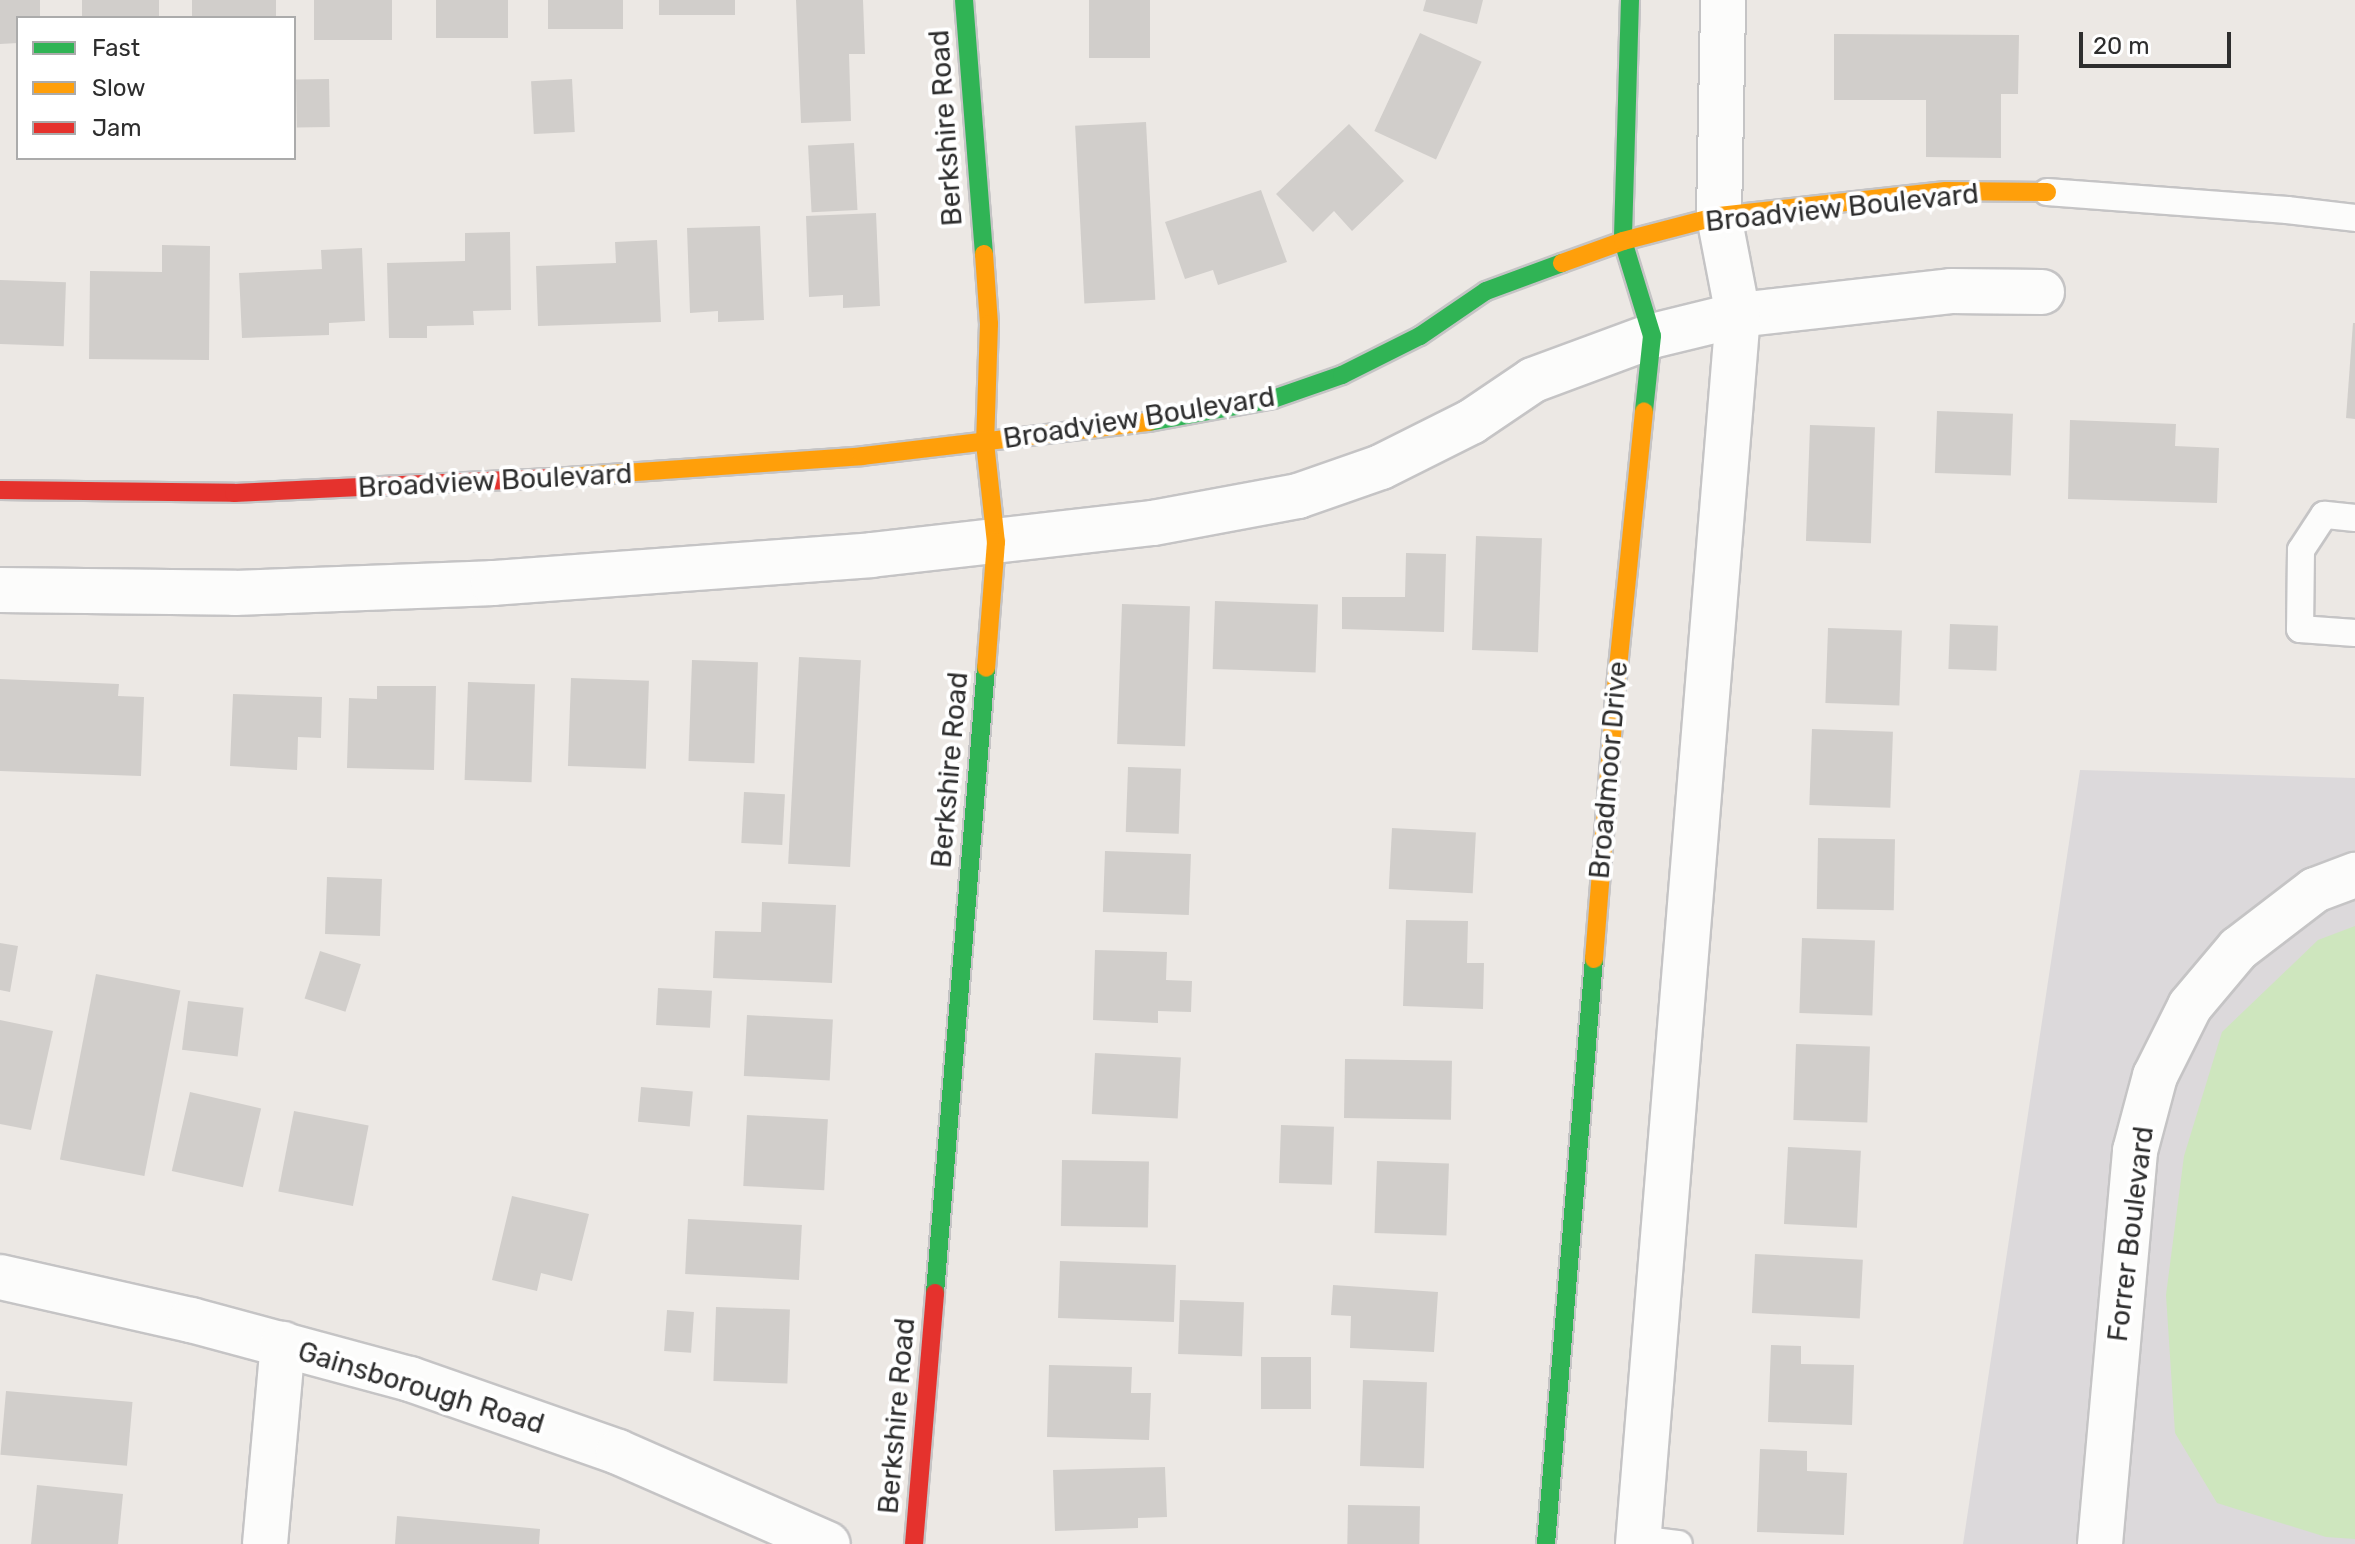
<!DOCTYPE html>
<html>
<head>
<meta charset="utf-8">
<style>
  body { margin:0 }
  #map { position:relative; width:2355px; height:1544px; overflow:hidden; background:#ece8e4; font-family:Rubik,sans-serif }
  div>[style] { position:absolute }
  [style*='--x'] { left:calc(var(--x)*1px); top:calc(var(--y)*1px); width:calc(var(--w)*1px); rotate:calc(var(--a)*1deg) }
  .industrial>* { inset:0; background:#dcd9db }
  .green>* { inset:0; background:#cee6be }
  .building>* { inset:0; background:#d1cecb; transform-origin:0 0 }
  .roads { filter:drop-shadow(2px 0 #c5c4c5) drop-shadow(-2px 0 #c5c4c5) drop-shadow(0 2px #c5c4c5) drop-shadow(0 -2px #c5c4c5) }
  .lane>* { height:26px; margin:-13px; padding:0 13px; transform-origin:13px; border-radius:13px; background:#fcfcfb }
  .street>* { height:44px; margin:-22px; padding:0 22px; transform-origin:22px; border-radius:22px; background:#fcfcfb }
  .fast>* { height:18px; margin:-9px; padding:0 9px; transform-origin:9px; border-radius:9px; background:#30b455 }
  .slow>* { height:18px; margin:-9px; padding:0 9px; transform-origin:9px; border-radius:9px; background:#ff9f0a }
  .jam>* { height:18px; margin:-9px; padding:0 9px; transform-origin:9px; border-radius:9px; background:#e5322d }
  span { translate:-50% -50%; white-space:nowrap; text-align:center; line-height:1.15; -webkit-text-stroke:8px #fff; paint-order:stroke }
  .street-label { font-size:28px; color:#2e2e2e }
  .legend { position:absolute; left:16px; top:16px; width:280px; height:144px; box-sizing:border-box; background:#fff; border:2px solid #ababab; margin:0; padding:10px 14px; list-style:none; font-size:24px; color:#2e2e2e }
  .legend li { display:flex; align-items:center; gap:16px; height:40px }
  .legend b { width:40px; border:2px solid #ababab }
  .scale { position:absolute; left:2079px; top:32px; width:152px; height:36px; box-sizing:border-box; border:4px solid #2e2e2e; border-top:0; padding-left:10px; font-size:24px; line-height:28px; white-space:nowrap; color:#2e2e2e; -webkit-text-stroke:6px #fff; paint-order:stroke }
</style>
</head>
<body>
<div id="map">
  <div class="industrial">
    <div style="clip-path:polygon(2080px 770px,2355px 778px,2355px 1544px,1963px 1544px)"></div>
  </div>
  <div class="green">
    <div style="clip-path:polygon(2355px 926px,2355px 1539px,2326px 1537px,2217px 1503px,2175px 1433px,2166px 1295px,2184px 1156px,2222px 1032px,2318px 940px)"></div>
  </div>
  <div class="building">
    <div style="clip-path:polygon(0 0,40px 0,40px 18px,18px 18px,18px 43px,0 44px)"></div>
    <div style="left:82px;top:0;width:77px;height:18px"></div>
    <div style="left:192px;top:0;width:84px;height:18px"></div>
    <div style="left:314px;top:0;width:78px;height:40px"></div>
    <div style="left:436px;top:0;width:72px;height:38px"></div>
    <div style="left:548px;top:0;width:75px;height:29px"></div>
    <div style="left:659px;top:0;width:76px;height:15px"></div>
    <div style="clip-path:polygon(796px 0,863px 0,865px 54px,849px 54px,851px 121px,801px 123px)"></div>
    <div style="left:1089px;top:0;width:61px;height:58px"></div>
    <div style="clip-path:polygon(1426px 0,1483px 0,1477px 24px,1423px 11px)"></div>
    <div style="left:1420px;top:33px;width:68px;height:108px;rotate:25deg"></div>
    <div style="clip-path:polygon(1834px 34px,2019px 35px,2018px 94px,2001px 94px,2001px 158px,1926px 157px,1926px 100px,1834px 100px)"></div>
    <div style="left:329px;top:79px;width:48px;height:33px;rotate:89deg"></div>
    <div style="left:572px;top:79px;width:53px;height:41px;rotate:87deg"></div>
    <div style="left:1146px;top:122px;width:178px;height:71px;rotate:87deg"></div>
    <div style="clip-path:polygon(1349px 124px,1404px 181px,1352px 231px,1334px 211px,1313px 232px,1276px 194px)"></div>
    <div style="left:854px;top:143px;width:67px;height:46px;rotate:87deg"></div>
    <div style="clip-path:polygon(1261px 190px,1287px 262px,1218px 285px,1213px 270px,1185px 279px,1165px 222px)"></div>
    <div style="clip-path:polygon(876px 213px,880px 306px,843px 308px,843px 295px,809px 297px,806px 216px)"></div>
    <div style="clip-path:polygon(760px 226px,764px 320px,718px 322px,718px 311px,690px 313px,687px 228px)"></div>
    <div style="clip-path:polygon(510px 232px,511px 310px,473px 311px,474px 325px,427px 326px,427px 338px,389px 338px,387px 263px,465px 261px,465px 233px)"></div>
    <div style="clip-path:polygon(657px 240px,661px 322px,538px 326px,536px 266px,616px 263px,615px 242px)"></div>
    <div style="clip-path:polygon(162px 245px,210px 246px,209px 360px,89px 359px,90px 271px,162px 272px)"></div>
    <div style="clip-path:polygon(362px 248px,365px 321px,329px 323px,329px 335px,242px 338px,239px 273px,322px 269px,321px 250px)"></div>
    <div style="left:0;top:280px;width:66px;height:64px;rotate:2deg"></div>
    <div style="clip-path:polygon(2353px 323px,2355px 323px,2355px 419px,2346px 418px)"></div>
    <div style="left:1937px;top:411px;width:76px;height:62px;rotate:2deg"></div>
    <div style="clip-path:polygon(2070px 420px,2176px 424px,2175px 446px,2219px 448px,2217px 503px,2068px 499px)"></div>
    <div style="left:1810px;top:425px;width:65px;height:116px;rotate:2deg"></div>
    <div style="left:1476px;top:536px;width:66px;height:114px;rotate:2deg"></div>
    <div style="clip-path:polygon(1406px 553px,1446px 554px,1444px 632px,1342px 629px,1342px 597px,1405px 597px)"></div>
    <div style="left:1215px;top:601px;width:103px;height:68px;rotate:2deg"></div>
    <div style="left:1122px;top:604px;width:68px;height:140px;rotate:2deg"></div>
    <div style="left:1950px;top:624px;width:48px;height:45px;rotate:2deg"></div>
    <div style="left:1828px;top:628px;width:74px;height:75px;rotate:2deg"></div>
    <div style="left:799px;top:657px;width:62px;height:207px;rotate:3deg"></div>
    <div style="left:692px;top:660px;width:66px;height:101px;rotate:2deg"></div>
    <div style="left:571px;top:678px;width:78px;height:88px;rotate:2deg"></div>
    <div style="clip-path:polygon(0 679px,119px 684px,118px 696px,144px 697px,141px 776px,0 771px)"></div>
    <div style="left:468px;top:682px;width:67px;height:98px;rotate:2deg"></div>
    <div style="clip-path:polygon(377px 686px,436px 686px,434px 770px,347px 768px,349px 698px,377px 699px)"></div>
    <div style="clip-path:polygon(233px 694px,322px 697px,321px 738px,298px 737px,297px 770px,230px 766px)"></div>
    <div style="left:1812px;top:729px;width:81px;height:76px;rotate:2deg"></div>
    <div style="left:1128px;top:767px;width:53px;height:65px;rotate:2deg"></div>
    <div style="left:744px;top:792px;width:41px;height:51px;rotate:3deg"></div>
    <div style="left:1392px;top:828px;width:84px;height:61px;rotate:3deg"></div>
    <div style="left:1818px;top:838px;width:77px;height:71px;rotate:1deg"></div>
    <div style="left:1105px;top:851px;width:86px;height:61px;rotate:2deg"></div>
    <div style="left:327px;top:877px;width:55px;height:57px;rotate:2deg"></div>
    <div style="clip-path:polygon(762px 902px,836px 905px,832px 983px,713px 978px,715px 931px,761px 932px)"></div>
    <div style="clip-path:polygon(1406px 920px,1468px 921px,1467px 963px,1484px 963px,1483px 1009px,1403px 1006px)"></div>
    <div style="left:1802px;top:938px;width:73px;height:75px;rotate:2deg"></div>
    <div style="clip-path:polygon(0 943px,18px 946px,10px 992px,0 990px)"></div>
    <div style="clip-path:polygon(1095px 950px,1167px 952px,1166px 980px,1192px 981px,1191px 1012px,1158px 1011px,1158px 1023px,1093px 1020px)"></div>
    <div style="left:320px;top:951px;width:43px;height:50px;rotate:18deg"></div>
    <div style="left:96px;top:974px;width:86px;height:189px;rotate:11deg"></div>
    <div style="left:658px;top:988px;width:54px;height:37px;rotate:3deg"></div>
    <div style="left:188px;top:1001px;width:56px;height:49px;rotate:7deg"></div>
    <div style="left:747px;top:1015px;width:86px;height:61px;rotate:3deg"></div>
    <div style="clip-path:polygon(0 1020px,53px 1031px,31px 1130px,0 1124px)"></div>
    <div style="left:1796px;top:1044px;width:74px;height:76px;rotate:2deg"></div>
    <div style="left:1095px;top:1053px;width:86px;height:61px;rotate:3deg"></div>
    <div style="left:1345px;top:1059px;width:107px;height:59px;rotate:1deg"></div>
    <div style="left:641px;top:1087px;width:52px;height:35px;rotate:5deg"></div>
    <div style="left:190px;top:1092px;width:73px;height:81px;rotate:13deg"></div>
    <div style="left:294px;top:1111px;width:76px;height:82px;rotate:11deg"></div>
    <div style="left:747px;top:1115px;width:81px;height:71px;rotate:3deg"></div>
    <div style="left:1281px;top:1125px;width:53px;height:58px;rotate:2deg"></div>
    <div style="left:1788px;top:1147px;width:73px;height:77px;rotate:3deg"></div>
    <div style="left:1062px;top:1160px;width:87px;height:66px;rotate:1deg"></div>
    <div style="left:1377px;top:1161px;width:72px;height:72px;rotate:2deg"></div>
    <div style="clip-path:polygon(512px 1196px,589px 1214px,572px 1281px,541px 1273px,537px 1291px,492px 1280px)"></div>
    <div style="left:688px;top:1219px;width:114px;height:55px;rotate:3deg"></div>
    <div style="left:1755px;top:1254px;width:108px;height:59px;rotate:3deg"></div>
    <div style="left:1060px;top:1261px;width:116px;height:57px;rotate:2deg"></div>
    <div style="clip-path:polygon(1333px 1285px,1438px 1292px,1434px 1352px,1350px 1348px,1351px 1316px,1331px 1315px)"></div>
    <div style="left:1180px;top:1300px;width:64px;height:54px;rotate:2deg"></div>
    <div style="left:716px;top:1307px;width:74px;height:74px;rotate:2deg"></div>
    <div style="left:667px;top:1310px;width:27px;height:41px;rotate:4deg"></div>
    <div style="clip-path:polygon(1771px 1345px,1801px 1346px,1801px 1364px,1854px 1365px,1852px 1425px,1768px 1422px)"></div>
    <div style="left:1261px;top:1357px;width:50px;height:52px"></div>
    <div style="clip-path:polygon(1049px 1365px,1132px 1367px,1131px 1393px,1151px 1393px,1149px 1440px,1047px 1437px)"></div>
    <div style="left:1363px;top:1380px;width:64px;height:86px;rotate:2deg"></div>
    <div style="left:6px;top:1391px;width:127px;height:64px;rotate:5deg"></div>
    <div style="clip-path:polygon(1760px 1449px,1807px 1451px,1807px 1471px,1847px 1473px,1844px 1535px,1757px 1532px)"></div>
    <div style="clip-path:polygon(1165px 1467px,1167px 1517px,1138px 1518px,1138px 1528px,1055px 1531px,1053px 1470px)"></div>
    <div style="clip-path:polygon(37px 1485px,123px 1494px,118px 1544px,31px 1544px)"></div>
    <div style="left:1348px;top:1505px;width:72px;height:39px;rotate:1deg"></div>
    <div style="clip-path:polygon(397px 1516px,540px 1529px,539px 1544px,395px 1544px)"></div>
  </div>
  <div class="roads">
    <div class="lane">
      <div style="--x:2047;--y:192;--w:241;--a:4.3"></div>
      <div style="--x:2287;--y:210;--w:68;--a:6.7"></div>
      <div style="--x:2355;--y:518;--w:31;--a:-174"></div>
      <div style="--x:2324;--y:515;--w:42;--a:123.3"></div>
      <div style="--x:2301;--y:550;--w:79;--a:90.7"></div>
      <div style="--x:2300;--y:629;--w:55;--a:4.2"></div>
      <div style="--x:1638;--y:1539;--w:41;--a:7"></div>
    </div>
    <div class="street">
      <div style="--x:0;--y:590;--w:235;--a:0.7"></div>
      <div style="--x:235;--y:593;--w:258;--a:-2.2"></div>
      <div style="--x:493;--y:583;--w:379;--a:-4.2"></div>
      <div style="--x:871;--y:555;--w:284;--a:-6.5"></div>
      <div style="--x:1153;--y:523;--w:147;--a:-10.5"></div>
      <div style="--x:1298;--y:496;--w:88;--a:-19.3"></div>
      <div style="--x:1381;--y:467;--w:101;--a:-26.6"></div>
      <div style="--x:1471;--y:422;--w:75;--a:-34.1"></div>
      <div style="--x:1533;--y:380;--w:127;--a:-20.3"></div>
      <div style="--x:1652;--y:336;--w:89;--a:-13.7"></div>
      <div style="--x:1738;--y:315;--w:214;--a:-6.4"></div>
      <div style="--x:1951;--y:291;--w:91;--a:0.6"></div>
      <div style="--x:0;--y:1277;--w:196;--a:12.7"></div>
      <div style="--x:191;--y:1320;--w:227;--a:15.1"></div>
      <div style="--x:410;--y:1379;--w:220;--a:19.3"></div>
      <div style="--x:618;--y:1452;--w:229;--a:23.7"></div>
      <div style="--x:265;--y:1544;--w:201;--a:-84.9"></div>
      <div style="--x:1638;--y:1544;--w:1233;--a:-85.35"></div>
      <div style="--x:1738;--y:315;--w:101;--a:-100.9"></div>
      <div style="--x:1719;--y:216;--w:216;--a:-88.9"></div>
      <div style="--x:2100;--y:1544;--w:395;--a:-84.9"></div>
      <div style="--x:2135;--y:1151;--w:78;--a:-75.1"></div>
      <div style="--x:2155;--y:1076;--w:78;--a:-63.4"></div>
      <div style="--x:2190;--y:1006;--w:75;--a:-49.9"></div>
      <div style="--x:2238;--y:949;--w:97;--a:-37.5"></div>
      <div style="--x:2315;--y:890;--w:43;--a:-20.6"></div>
    </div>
    <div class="fast">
      <div style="--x:964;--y:0;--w:255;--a:85.5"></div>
      <div style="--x:1630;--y:0;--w:241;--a:91.7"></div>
      <div style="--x:1623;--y:241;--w:99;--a:73"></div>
      <div style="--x:1652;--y:336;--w:75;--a:96.1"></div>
      <div style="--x:1149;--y:422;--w:126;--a:-10.5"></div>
      <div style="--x:1273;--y:399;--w:73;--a:-19.2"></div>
      <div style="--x:1342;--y:375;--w:87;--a:-26.6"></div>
      <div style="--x:1420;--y:336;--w:80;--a:-34.3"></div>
      <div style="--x:1486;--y:291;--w:81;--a:-20.2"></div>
      <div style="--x:935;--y:1293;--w:627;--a:-85.34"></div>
      <div style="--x:1546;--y:1544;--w:587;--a:-85.31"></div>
    </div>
    <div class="slow">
      <div style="--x:984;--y:254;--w:70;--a:85.9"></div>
      <div style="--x:989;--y:324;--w:119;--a:91.9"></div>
      <div style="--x:985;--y:443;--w:100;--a:83.7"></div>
      <div style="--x:996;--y:542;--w:126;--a:94.5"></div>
      <div style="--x:1562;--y:263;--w:65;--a:-19.8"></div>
      <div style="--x:1623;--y:241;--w:99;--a:-14.6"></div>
      <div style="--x:1719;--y:216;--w:228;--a:-6.3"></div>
      <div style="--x:1946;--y:191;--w:101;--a:0.6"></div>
      <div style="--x:551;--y:478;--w:312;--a:-4"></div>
      <div style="--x:862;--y:456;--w:289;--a:-6.8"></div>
      <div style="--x:1594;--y:959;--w:263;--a:-85.4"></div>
      <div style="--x:1615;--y:697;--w:287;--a:-84.2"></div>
    </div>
    <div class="jam">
      <div style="--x:0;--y:490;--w:234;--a:0.7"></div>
      <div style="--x:234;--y:493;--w:317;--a:-2.7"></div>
      <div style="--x:914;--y:1544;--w:252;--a:-85.2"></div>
    </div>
  </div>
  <div class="street-label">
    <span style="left:946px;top:128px;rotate:-94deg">Berkshire Road</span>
    <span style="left:1842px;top:208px;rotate:-6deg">Broadview Boulevard</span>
    <span style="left:1139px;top:418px;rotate:-9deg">Broadview Boulevard</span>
    <span style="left:495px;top:481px;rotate:-3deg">Broadview Boulevard</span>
    <span style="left:950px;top:770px;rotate:-85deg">Berkshire Road</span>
    <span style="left:1609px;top:770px;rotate:-85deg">Broadmoor Drive</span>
    <span style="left:2131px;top:1234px;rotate:-83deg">Forrer Boulevard</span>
    <span style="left:421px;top:1388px;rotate:17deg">Gainsborough Road</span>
    <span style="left:897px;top:1416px;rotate:-85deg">Berkshire Road</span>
  </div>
  <ul class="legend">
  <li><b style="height:10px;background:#30b455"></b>Fast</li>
  <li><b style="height:10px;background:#ff9f0a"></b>Slow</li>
  <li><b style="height:10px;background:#e5322d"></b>Jam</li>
  </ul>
  <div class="scale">20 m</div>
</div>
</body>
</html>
